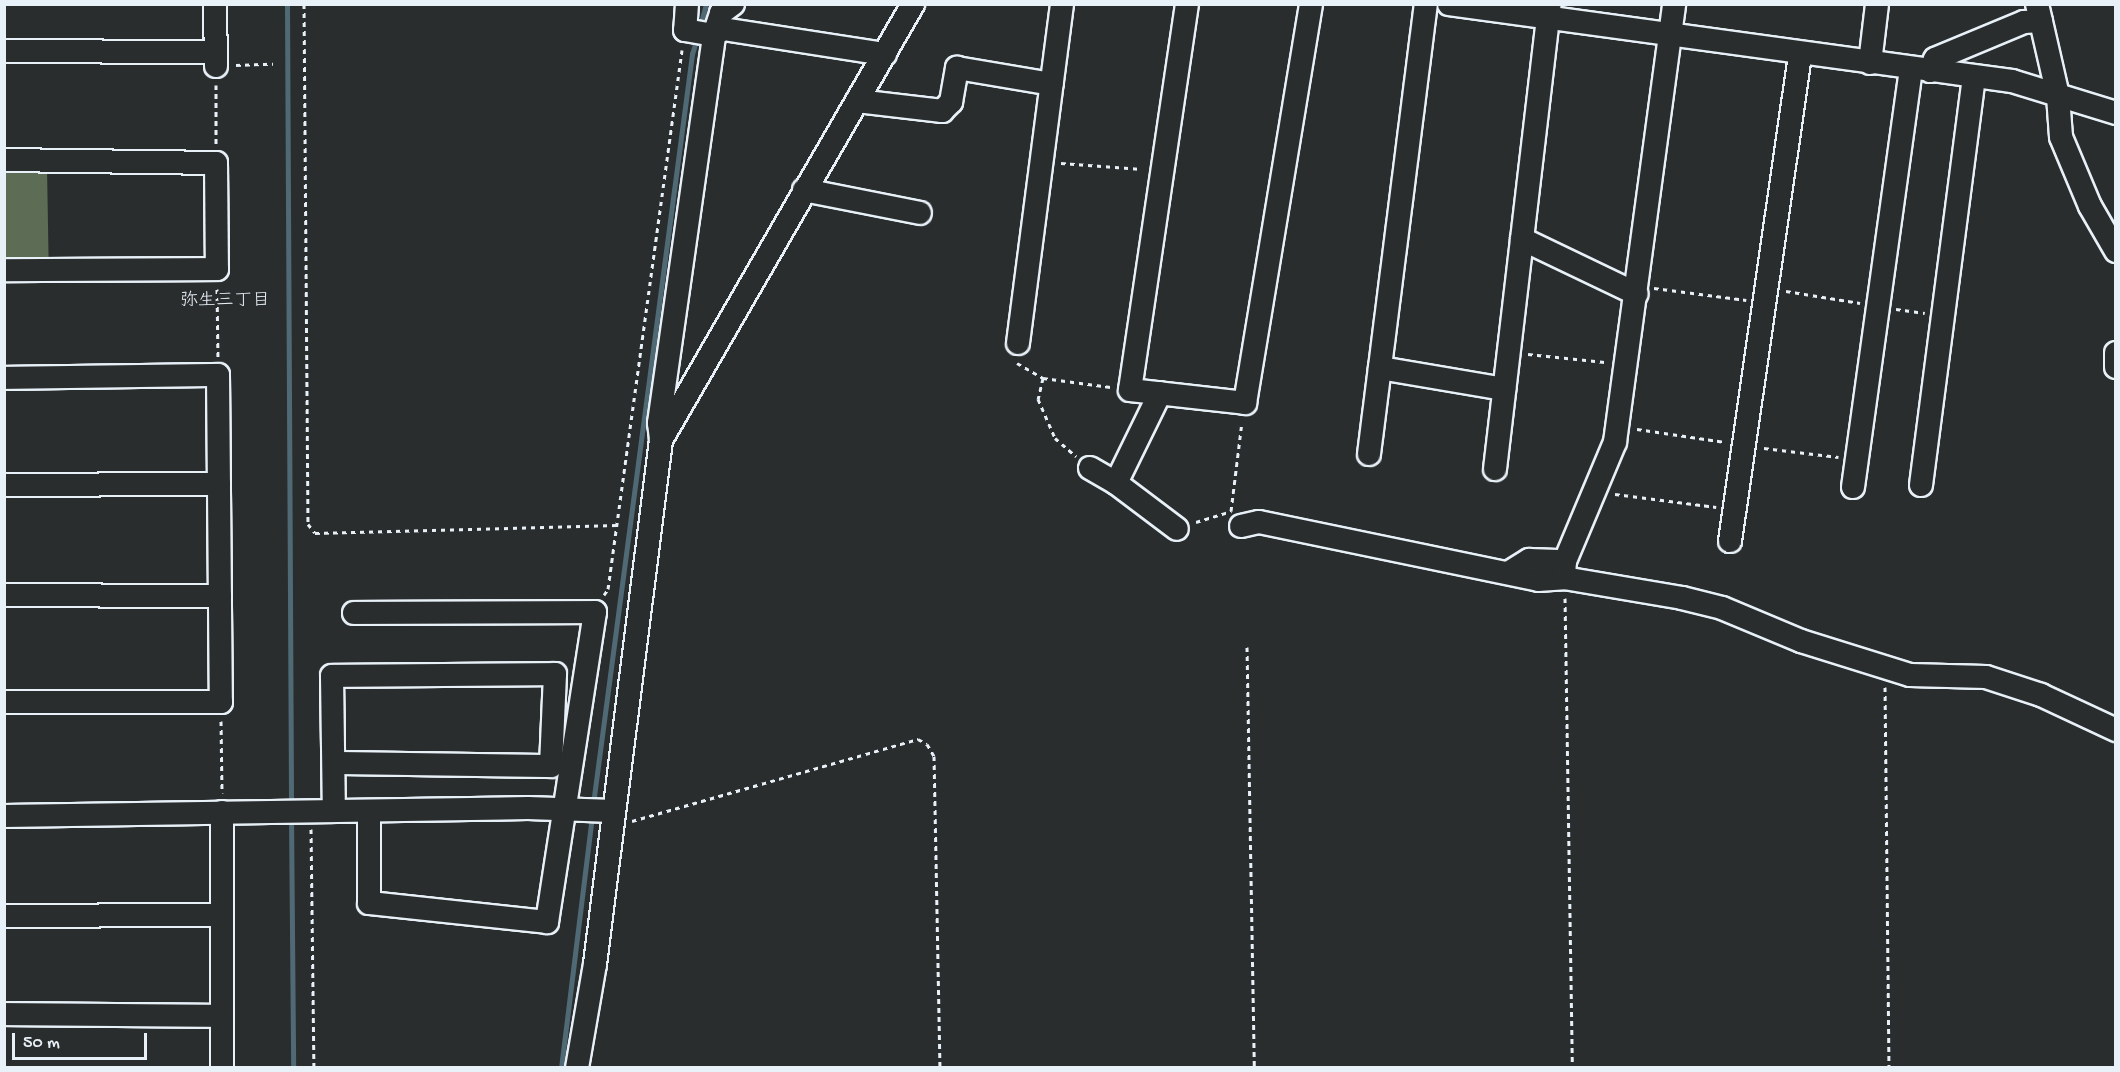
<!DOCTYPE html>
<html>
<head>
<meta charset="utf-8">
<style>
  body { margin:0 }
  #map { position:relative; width:2120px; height:1072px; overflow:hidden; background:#2a2d2e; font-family:"Gochi Hand","Klee One",sans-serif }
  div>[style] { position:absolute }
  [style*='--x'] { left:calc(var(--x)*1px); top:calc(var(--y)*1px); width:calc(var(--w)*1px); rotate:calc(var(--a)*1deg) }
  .green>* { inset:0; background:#5d6c54; transform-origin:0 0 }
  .stream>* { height:5px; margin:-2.5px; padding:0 2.5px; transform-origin:2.5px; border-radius:2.5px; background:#506a75 }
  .path>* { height:3px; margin-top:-1.5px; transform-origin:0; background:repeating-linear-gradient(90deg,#e8f1f8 0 4.5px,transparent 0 9px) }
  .roads { filter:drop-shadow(2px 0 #e8f1f8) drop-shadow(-2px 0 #e8f1f8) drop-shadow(0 2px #e8f1f8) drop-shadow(0 -2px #e8f1f8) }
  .minor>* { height:22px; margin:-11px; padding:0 11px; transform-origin:11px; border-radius:11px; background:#2a2d2e }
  span { translate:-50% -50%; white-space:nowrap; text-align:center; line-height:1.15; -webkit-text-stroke:5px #2a2d2e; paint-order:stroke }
  .neighbourhood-label { font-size:18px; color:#e8f1f8 }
  .frame { position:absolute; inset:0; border:6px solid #e8f1f8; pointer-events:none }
  .scale { position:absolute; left:12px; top:1033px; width:135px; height:27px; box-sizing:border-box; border:3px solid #e8f1f8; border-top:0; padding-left:8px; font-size:18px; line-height:21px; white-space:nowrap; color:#e8f1f8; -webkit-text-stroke:4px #2a2d2e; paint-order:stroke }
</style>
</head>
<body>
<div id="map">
  <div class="green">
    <div style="left:47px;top:168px;width:90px;height:43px;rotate:89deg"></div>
  </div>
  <div class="stream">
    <div style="--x:287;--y:4;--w:803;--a:89.71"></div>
    <div style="--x:700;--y:26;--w:23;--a:-75"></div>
    <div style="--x:593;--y:804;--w:757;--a:-82.48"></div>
    <div style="--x:692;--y:54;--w:17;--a:-73"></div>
    <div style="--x:291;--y:816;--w:252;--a:89.5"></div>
    <div style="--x:561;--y:1068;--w:253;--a:-83"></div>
  </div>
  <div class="path">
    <div style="--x:304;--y:4;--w:520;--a:89.56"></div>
    <div style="--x:308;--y:524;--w:11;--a:52"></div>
    <div style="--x:315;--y:533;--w:302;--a:-1.5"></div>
    <div style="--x:236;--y:65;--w:37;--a:-2"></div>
    <div style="--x:216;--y:85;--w:59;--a:90"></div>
    <div style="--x:1061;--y:163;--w:81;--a:4.2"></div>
    <div style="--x:1654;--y:288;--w:93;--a:7.4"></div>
    <div style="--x:217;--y:289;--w:68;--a:89.2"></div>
    <div style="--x:1786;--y:291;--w:75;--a:9.2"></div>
    <div style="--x:1896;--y:309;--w:29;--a:8"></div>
    <div style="--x:1528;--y:354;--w:77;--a:5.9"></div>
    <div style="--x:1017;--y:363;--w:30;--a:30"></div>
    <div style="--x:1043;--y:378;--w:68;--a:7.7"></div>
    <div style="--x:1043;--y:378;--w:22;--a:103"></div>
    <div style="--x:1038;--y:399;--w:43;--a:66.4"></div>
    <div style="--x:1055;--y:438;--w:28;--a:41"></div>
    <div style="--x:1637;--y:429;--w:89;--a:8.4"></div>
    <div style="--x:1764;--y:448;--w:75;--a:6.9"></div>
    <div style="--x:1615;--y:494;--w:102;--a:7.3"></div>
    <div style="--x:1196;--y:522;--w:37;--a:-17"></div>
    <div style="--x:1231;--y:511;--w:90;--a:-83"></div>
    <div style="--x:604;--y:595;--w:7;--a:-56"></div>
    <div style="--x:608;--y:589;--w:544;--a:-82.18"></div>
    <div style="--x:1565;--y:598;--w:470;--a:89.1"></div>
    <div style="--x:1247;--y:647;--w:421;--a:89"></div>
    <div style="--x:1885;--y:687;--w:381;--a:89.4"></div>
    <div style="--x:221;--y:721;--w:72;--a:89.2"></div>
    <div style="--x:632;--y:821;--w:298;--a:-16"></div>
    <div style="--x:918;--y:739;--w:10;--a:29"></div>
    <div style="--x:927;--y:744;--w:14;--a:60"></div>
    <div style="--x:934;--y:756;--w:312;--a:88.9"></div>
    <div style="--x:311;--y:829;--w:239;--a:89.3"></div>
  </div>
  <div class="roads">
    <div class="minor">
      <div style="--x:215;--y:4;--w:62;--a:89.1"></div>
      <div style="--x:687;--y:4;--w:26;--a:94"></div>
      <div style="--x:685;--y:30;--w:29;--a:10"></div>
      <div style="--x:714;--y:35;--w:11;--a:-34"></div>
      <div style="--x:723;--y:29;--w:164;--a:8.8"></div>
      <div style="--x:1187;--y:4;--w:390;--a:98.4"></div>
      <div style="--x:1130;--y:390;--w:116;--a:6.4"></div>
      <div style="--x:1245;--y:403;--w:404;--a:-80.6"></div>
      <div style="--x:1449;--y:4;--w:568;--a:7.79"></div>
      <div style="--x:2012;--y:81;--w:109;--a:17.1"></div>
      <div style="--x:2037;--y:4;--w:94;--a:77.1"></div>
      <div style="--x:2058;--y:96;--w:41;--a:85.8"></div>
      <div style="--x:2061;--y:137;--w:75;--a:67.2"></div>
      <div style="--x:2090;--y:206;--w:52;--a:60"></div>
      <div style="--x:4;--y:51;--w:211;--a:0.3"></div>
      <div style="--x:1870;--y:63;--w:59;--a:-83.2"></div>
      <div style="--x:1930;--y:71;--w:13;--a:-67"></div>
      <div style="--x:1935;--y:59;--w:96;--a:-22.6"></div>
      <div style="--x:2024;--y:22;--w:17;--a:-3"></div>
      <div style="--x:857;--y:101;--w:86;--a:6.7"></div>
      <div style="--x:942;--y:111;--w:13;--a:-45"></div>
      <div style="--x:951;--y:102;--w:35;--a:-80"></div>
      <div style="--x:957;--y:68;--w:96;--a:9.6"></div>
      <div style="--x:4;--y:160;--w:212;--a:0.8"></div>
      <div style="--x:216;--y:163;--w:106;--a:89.5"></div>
      <div style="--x:217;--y:269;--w:213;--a:179.7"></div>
      <div style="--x:804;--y:190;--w:118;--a:11.2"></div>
      <div style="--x:1522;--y:239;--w:127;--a:25.6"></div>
      <div style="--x:1018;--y:343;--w:342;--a:-82.6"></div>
      <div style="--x:2116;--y:353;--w:14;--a:90"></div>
      <div style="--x:1380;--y:368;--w:126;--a:9.6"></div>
      <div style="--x:4;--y:378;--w:214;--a:-0.8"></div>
      <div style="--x:218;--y:375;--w:327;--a:89.5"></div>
      <div style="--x:221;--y:702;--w:217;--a:180"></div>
      <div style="--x:661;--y:439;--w:16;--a:-97"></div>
      <div style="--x:659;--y:423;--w:392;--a:-81.9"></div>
      <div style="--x:714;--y:35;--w:23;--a:-72"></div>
      <div style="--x:721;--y:13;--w:15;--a:-37"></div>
      <div style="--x:1369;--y:454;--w:454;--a:-82.8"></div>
      <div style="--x:1090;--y:468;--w:30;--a:30"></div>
      <div style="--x:1116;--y:483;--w:76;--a:37"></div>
      <div style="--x:1495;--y:469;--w:466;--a:-83.3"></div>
      <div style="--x:1116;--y:483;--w:100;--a:-63.9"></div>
      <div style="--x:4;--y:485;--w:215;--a:-0.3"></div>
      <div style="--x:1921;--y:485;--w:412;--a:-82.6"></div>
      <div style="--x:1853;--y:487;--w:423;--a:-82.1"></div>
      <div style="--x:1241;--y:526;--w:18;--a:-13"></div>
      <div style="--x:1259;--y:522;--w:285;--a:11.7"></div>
      <div style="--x:1538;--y:580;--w:26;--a:-4"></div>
      <div style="--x:1564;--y:578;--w:120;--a:9.6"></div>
      <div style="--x:1682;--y:598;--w:41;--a:14"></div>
      <div style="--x:1722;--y:608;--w:86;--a:22.7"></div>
      <div style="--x:1801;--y:641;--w:114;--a:17.3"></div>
      <div style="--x:1910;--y:675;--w:76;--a:1.5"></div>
      <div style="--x:1986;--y:677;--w:58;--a:18.1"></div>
      <div style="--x:2041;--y:695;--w:83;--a:25"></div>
      <div style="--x:1730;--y:541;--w:492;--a:-81.8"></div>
      <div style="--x:1508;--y:573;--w:25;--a:-32"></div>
      <div style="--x:1529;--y:560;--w:36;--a:2"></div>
      <div style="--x:1564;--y:578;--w:17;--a:-87"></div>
      <div style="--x:1565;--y:561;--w:129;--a:-67.2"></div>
      <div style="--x:1615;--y:442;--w:442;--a:-82.3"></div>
      <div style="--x:4;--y:595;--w:216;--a:0.3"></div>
      <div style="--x:354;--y:613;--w:241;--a:-0.2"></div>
      <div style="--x:595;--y:612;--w:314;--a:98.8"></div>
      <div style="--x:547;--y:922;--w:179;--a:-173.9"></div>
      <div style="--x:369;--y:903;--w:92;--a:-90"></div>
      <div style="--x:334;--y:763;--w:217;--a:0.8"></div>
      <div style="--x:551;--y:766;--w:92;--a:-87.5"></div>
      <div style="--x:555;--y:674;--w:223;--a:179.5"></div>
      <div style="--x:332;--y:676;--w:135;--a:89.2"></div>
      <div style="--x:222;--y:812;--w:256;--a:90"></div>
      <div style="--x:4;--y:816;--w:524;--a:-0.87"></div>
      <div style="--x:528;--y:808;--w:85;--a:2"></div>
      <div style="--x:4;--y:916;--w:218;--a:-0.3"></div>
      <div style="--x:4;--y:1014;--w:218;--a:0.5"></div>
      <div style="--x:577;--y:1068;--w:106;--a:-80.2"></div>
      <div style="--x:595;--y:964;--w:528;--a:-82.82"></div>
      <div style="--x:661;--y:440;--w:504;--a:-59.97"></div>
    </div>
  </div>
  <div class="neighbourhood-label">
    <span style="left:225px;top:302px">弥生三丁目</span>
  </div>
  <div class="frame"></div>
  <div class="scale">50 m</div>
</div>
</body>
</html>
